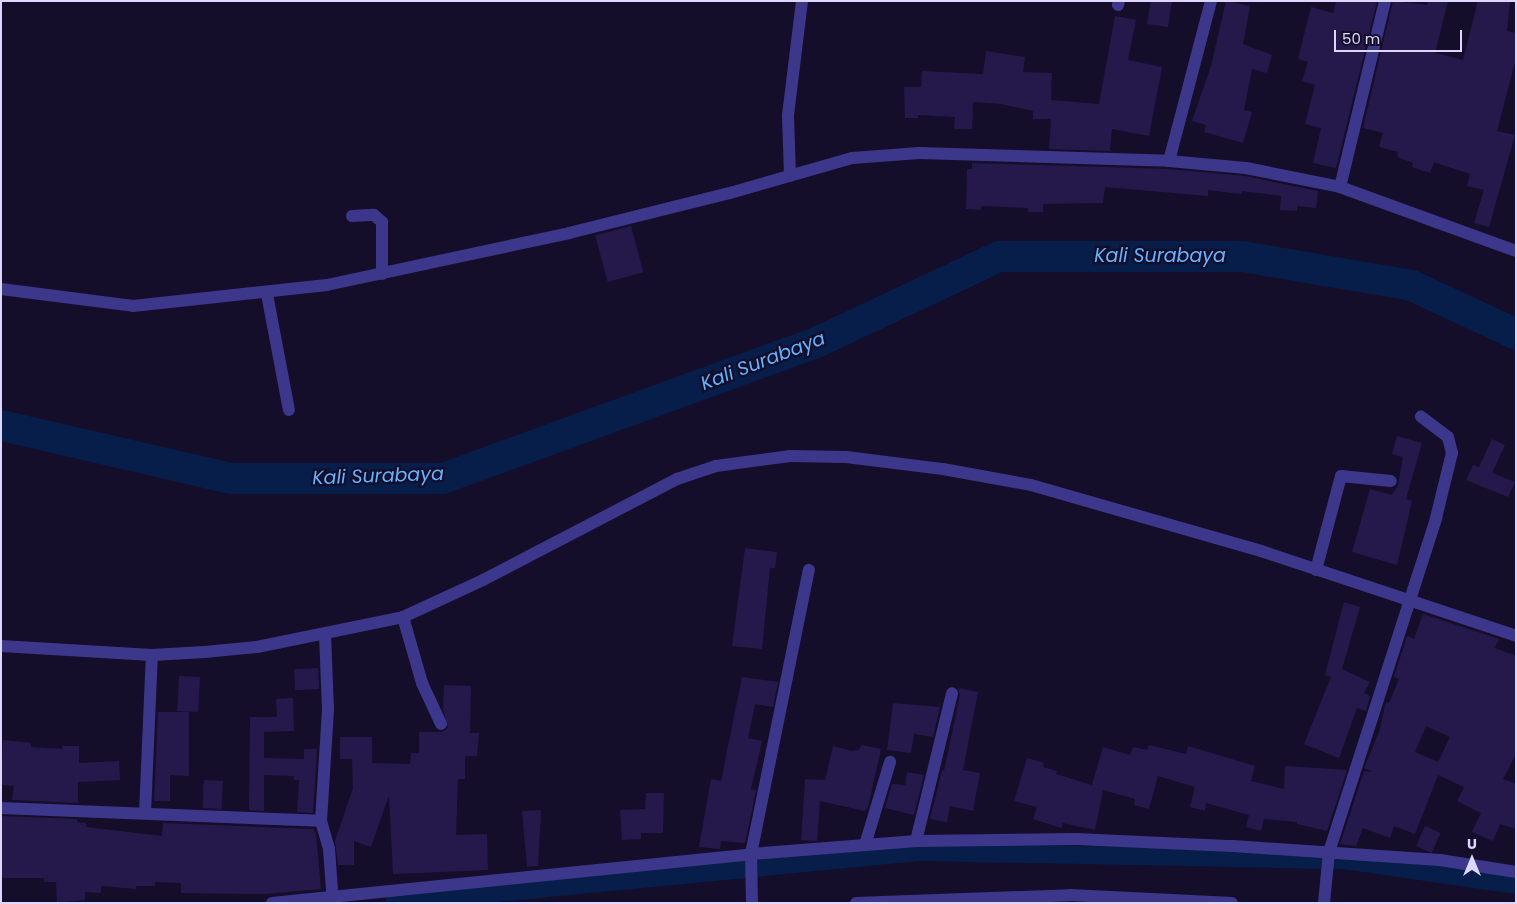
<!DOCTYPE html>
<html>
<head>
<meta charset="utf-8">
<style>
  body { margin:0 }
  #map { position:relative; width:1517px; height:904px; overflow:hidden; background:#140e2a; font-family:Poppins,sans-serif }
  div>[style] { position:absolute }
  [style*='--x'] { left:calc(var(--x)*1px); top:calc(var(--y)*1px); width:calc(var(--w)*1px); rotate:calc(var(--a)*1deg) }
  .canal>* { height:18px; margin:-9px; padding:0 9px; transform-origin:9px; border-radius:9px; background:#071d4a }
  .river>* { height:31px; margin:-15.5px; padding:0 15.5px; transform-origin:15.5px; border-radius:15.5px; background:#071d4a }
  .building>* { inset:0; background:#25194c; transform-origin:0 0 }
  .street>* { height:12px; margin:-6px; padding:0 6px; transform-origin:6px; border-radius:6px; background:#3d378c }
  span { translate:-50% -50%; white-space:nowrap; text-align:center; line-height:1.15; -webkit-text-stroke:4.5px #140e2a; paint-order:stroke }
  .water-label { font-size:19px; color:#65b3ff; font-style:italic }
  .frame { position:absolute; inset:0; border:2px solid #ddd7ff; pointer-events:none }
  .north { position:absolute; left:1447px; top:834px; width:50px; height:50px; -webkit-text-stroke:4px #140e2a; paint-order:stroke; rotate:0deg; font-size:14px; font-weight:700; line-height:20px; text-align:center; color:#ddd7ff }
  .north::after { content:''; display:block; margin:auto; width:18px; height:22px; background:#ddd7ff; clip-path:polygon(50% 0,100% 100%,50% 72%,0 100%) }
  .scale { position:absolute; left:1334px; top:30px; width:128px; height:22px; box-sizing:border-box; border:2px solid #ddd7ff; border-top:0; padding-left:6px; font-size:15px; line-height:18px; white-space:nowrap; color:#ddd7ff; -webkit-text-stroke:4px #140e2a; paint-order:stroke }
</style>
</head>
<body>
<div id="map">
  <div class="canal">
    <div style="--x:394;--y:903;--w:528;--a:-5.54"></div>
    <div style="--x:920;--y:852;--w:424;--a:1.1"></div>
    <div style="--x:1344;--y:860;--w:174;--a:8.3"></div>
  </div>
  <div class="river">
    <div style="--x:1;--y:425;--w:236;--a:13"></div>
    <div style="--x:231;--y:478;--w:211;--a:0"></div>
    <div style="--x:442;--y:478;--w:400;--a:-20"></div>
    <div style="--x:818;--y:341;--w:200;--a:-25.2"></div>
    <div style="--x:999;--y:256;--w:243;--a:0"></div>
    <div style="--x:1242;--y:256;--w:171;--a:9.7"></div>
    <div style="--x:1411;--y:285;--w:116;--a:25"></div>
  </div>
  <div class="building">
    <div style="clip-path:polygon(1151px 1px,1172px 1px,1168px 27px,1147px 24px)"></div>
    <div style="clip-path:polygon(1226px 1px,1250px 6px,1243px 44px,1272px 55px,1267px 73px,1252px 69px,1244px 110px,1252px 112px,1243px 143px,1204px 132px,1206px 125px,1192px 121px,1211px 66px)"></div>
    <div style="clip-path:polygon(1336px 1px,1377px 1px,1336px 168px,1313px 163px,1321px 128px,1305px 124px,1315px 85px,1302px 81px,1308px 62px,1298px 59px,1311px 7px,1333px 13px)"></div>
    <div style="clip-path:polygon(1393px 1px,1427px 5px,1428px 1px,1448px 1px,1435px 53px,1463px 60px,1478px 1px,1510px 1px,1507px 31px,1516px 33px,1516px 58px,1497px 131px,1515px 135px,1489px 227px,1474px 223px,1484px 190px,1467px 186px,1470px 174px,1434px 162px,1430px 173px,1412px 167px,1413px 163px,1397px 157px,1398px 152px,1379px 147px,1383px 133px,1363px 128px)"></div>
    <div style="clip-path:polygon(1115px 16px,1136px 20px,1128px 60px,1162px 67px,1149px 136px,1112px 129px,1110px 151px,1049px 149px,1051px 119px,1033px 119px,1033px 111px,1001px 104px,973px 102px,972px 129px,954px 129px,955px 117px,918px 115px,918px 118px,905px 118px,904px 87px,921px 87px,922px 71px,983px 74px,986px 51px,1025px 57px,1023px 72px,1052px 73px,1051px 100px,1099px 104px)"></div>
    <div style="clip-path:polygon(972px 163px,1168px 169px,1245px 176px,1318px 191px,1316px 208px,1297px 206px,1297px 211px,1280px 210px,1281px 196px,1242px 191px,1241px 194px,1208px 190px,1208px 196px,1105px 187px,1103px 203px,1043px 204px,1043px 212px,1028px 212px,1028px 208px,981px 206px,981px 210px,966px 209px,967px 169px,972px 169px)"></div>
    <div style="left:631px;top:226px;width:48px;height:37px;rotate:75deg"></div>
    <div style="clip-path:polygon(1397px 436px,1422px 443px,1406px 499px,1412px 501px,1397px 565px,1352px 552px,1370px 489px,1392px 495px,1398px 485px,1403px 457px,1392px 454px)"></div>
    <div style="clip-path:polygon(1492px 439px,1505px 445px,1492px 473px,1515px 482px,1508px 497px,1466px 480px,1473px 465px,1479px 467px)"></div>
    <div style="clip-path:polygon(745px 548px,777px 552px,775px 568px,770px 568px,762px 649px,732px 646px)"></div>
    <div style="clip-path:polygon(1344px 602px,1360px 607px,1342px 669px,1370px 682px,1364px 693px,1370px 696px,1366px 711px,1357px 708px,1339px 758px,1304px 744px,1331px 677px,1325px 675px)"></div>
    <div style="clip-path:polygon(evenodd,1423px 614px,1499px 639px,1495px 648px,1516px 656px,1516px 754px,1503px 779px,1516px 784px,1516px 829px,1500px 824px,1493px 841px,1472px 832px,1481px 813px,1457px 801px,1464px 787px,1438px 775px,1415px 834px,1394px 826px,1390px 838px,1363px 828px,1356px 846px,1340px 844px,1364px 771px,1373px 772px,1364px 768px,1379px 732px,1386px 702px,1389px 703px,1399px 679px,1394px 677px,1407px 636px,1414px 639px,1423px 614px,1426px 726px,1450px 737px,1438px 762px,1415px 752px,1426px 726px)"></div>
    <div style="left:318px;top:668px;width:21px;height:24px;rotate:87deg"></div>
    <div style="left:179px;top:676px;width:21px;height:35px;rotate:3deg"></div>
    <div style="clip-path:polygon(742px 677px,778px 682px,773px 707px,755px 704px,748px 738px,762px 741px,751px 789px,756px 790px,745px 843px,721px 841px,720px 849px,699px 847px,711px 779px,721px 781px)"></div>
    <div style="clip-path:polygon(444px 685px,471px 686px,470px 733px,479px 733px,477px 756px,465px 756px,465px 779px,458px 779px,456px 835px,487px 834px,488px 870px,393px 874px,389px 795px,371px 847px,354px 841px,354px 865px,338px 865px,335px 841px,353px 788px,352px 759px,340px 759px,340px 737px,372px 737px,372px 763px,410px 764px,411px 753px,419px 753px,419px 732px,442px 732px,448px 728px,443px 709px)"></div>
    <div style="clip-path:polygon(958px 688px,978px 692px,963px 770px,980px 773px,973px 811px,950px 806px,947px 822px,930px 819px,942px 770px,944px 771px,960px 695px)"></div>
    <div style="clip-path:polygon(293px 698px,294px 731px,264px 732px,264px 758px,304px 759px,304px 749px,317px 749px,313px 813px,297px 812px,299px 780px,294px 780px,294px 776px,264px 775px,264px 811px,249px 810px,250px 717px,277px 717px,276px 699px)"></div>
    <div style="clip-path:polygon(893px 703px,940px 707px,933px 737px,914px 734px,911px 753px,887px 750px)"></div>
    <div style="clip-path:polygon(158px 712px,189px 712px,189px 776px,170px 775px,170px 801px,154px 801px)"></div>
    <div style="clip-path:polygon(3px 740px,31px 743px,31px 747px,62px 749px,62px 746px,79px 746px,79px 763px,119px 761px,120px 780px,78px 782px,78px 803px,12px 800px,14px 786px,1px 785px)"></div>
    <div style="clip-path:polygon(861px 745px,881px 749px,868px 807px,865px 811px,820px 801px,817px 841px,801px 840px,805px 779px,825px 780px,833px 746px,852px 751px,859px 750px)"></div>
    <div style="clip-path:polygon(1149px 745px,1186px 754px,1188px 746px,1255px 766px,1251px 781px,1284px 789px,1285px 766px,1347px 770px,1327px 831px,1297px 824px,1297px 822px,1264px 819px,1261px 831px,1246px 827px,1249px 815px,1206px 803px,1205px 811px,1190px 807px,1195px 787px,1158px 776px,1149px 809px,1134px 805px,1135px 799px,1103px 790px,1095px 830px,1063px 823px,1061px 828px,1033px 819px,1037px 807px,1014px 801px,1027px 758px,1044px 763px,1043px 767px,1057px 771px,1056px 774px,1092px 785px,1103px 747px,1130px 755px,1133px 747px,1147px 750px)"></div>
    <div style="clip-path:polygon(907px 772px,924px 775px,914px 815px,885px 808px,892px 784px,905px 785px)"></div>
    <div style="left:204px;top:780px;width:19px;height:28px;rotate:3deg"></div>
    <div style="clip-path:polygon(646px 793px,664px 793px,663px 833px,641px 833px,641px 839px,622px 840px,620px 810px,645px 809px)"></div>
    <div style="clip-path:polygon(541px 810px,538px 866px,527px 867px,522px 811px)"></div>
    <div style="clip-path:polygon(1px 816px,77px 819px,77px 822px,86px 823px,86px 827px,162px 836px,163px 823px,313px 829px,316px 833px,321px 889px,266px 894px,181px 893px,181px 883px,155px 882px,155px 886px,136px 886px,136px 889px,101px 886px,101px 893px,85px 892px,85px 900px,57px 903px,56px 882px,44px 882px,44px 878px,1px 878px)"></div>
    <div style="left:1425px;top:826px;width:17px;height:22px;rotate:24deg"></div>
  </div>
  <div class="street">
    <div style="--x:1118;--y:5;--w:4;--a:-76"></div>
    <div style="--x:1169;--y:161;--w:165;--a:-75.3"></div>
    <div style="--x:790;--y:176;--w:61;--a:-91.9"></div>
    <div style="--x:788;--y:115;--w:115;--a:-83"></div>
    <div style="--x:1340;--y:187;--w:191;--a:-76.4"></div>
    <div style="--x:352;--y:216;--w:22;--a:-3"></div>
    <div style="--x:374;--y:215;--w:11;--a:41"></div>
    <div style="--x:382;--y:222;--w:52;--a:90"></div>
    <div style="--x:1;--y:289;--w:133;--a:7.3"></div>
    <div style="--x:133;--y:306;--w:195;--a:-6.2"></div>
    <div style="--x:327;--y:285;--w:248;--a:-12.1"></div>
    <div style="--x:569;--y:233;--w:166;--a:-14"></div>
    <div style="--x:730;--y:193;--w:127;--a:-16"></div>
    <div style="--x:852;--y:158;--w:67;--a:-4.3"></div>
    <div style="--x:919;--y:153;--w:250;--a:1.8"></div>
    <div style="--x:1169;--y:161;--w:77;--a:5.2"></div>
    <div style="--x:1246;--y:168;--w:96;--a:11.4"></div>
    <div style="--x:1340;--y:187;--w:187;--a:20"></div>
    <div style="--x:267;--y:294;--w:118;--a:79.3"></div>
    <div style="--x:1316;--y:570;--w:97;--a:-75.1"></div>
    <div style="--x:1341;--y:476;--w:50;--a:5.7"></div>
    <div style="--x:403;--y:617;--w:69;--a:73.9"></div>
    <div style="--x:422;--y:683;--w:45;--a:65.1"></div>
    <div style="--x:1;--y:646;--w:151;--a:3.4"></div>
    <div style="--x:152;--y:655;--w:53;--a:-3.2"></div>
    <div style="--x:205;--y:652;--w:52;--a:-5.5"></div>
    <div style="--x:257;--y:647;--w:149;--a:-11.6"></div>
    <div style="--x:403;--y:617;--w:88;--a:-24.8"></div>
    <div style="--x:483;--y:580;--w:219;--a:-27.5"></div>
    <div style="--x:677;--y:479;--w:41;--a:-18.4"></div>
    <div style="--x:716;--y:466;--w:75;--a:-7.7"></div>
    <div style="--x:790;--y:456;--w:56;--a:1"></div>
    <div style="--x:846;--y:457;--w:98;--a:7.1"></div>
    <div style="--x:943;--y:469;--w:89;--a:10.3"></div>
    <div style="--x:1031;--y:485;--w:239;--a:16"></div>
    <div style="--x:1261;--y:551;--w:269;--a:18.4"></div>
    <div style="--x:1;--y:808;--w:320;--a:2.3"></div>
    <div style="--x:321;--y:821;--w:29;--a:74"></div>
    <div style="--x:329;--y:849;--w:54;--a:85.8"></div>
    <div style="--x:145;--y:813;--w:158;--a:-87.5"></div>
    <div style="--x:321;--y:821;--w:112;--a:-86.4"></div>
    <div style="--x:328;--y:709;--w:75;--a:-92.3"></div>
    <div style="--x:916;--y:841;--w:152;--a:-76.3"></div>
    <div style="--x:865;--y:845;--w:87;--a:-73.2"></div>
    <div style="--x:272;--y:903;--w:481;--a:-5.8"></div>
    <div style="--x:751;--y:854;--w:166;--a:-4.5"></div>
    <div style="--x:916;--y:841;--w:160;--a:-0.7"></div>
    <div style="--x:1076;--y:839;--w:157;--a:2.6"></div>
    <div style="--x:1233;--y:846;--w:207;--a:3.9"></div>
    <div style="--x:1440;--y:860;--w:77;--a:9"></div>
    <div style="--x:752;--y:903;--w:49;--a:-91.2"></div>
    <div style="--x:751;--y:854;--w:290;--a:-78.5"></div>
    <div style="--x:856;--y:903;--w:214;--a:-2.1"></div>
    <div style="--x:1070;--y:895;--w:162;--a:2.8"></div>
    <div style="--x:1324;--y:903;--w:51;--a:-84.4"></div>
    <div style="--x:1329;--y:852;--w:351;--a:-72.2"></div>
    <div style="--x:1436;--y:518;--w:67;--a:-76.2"></div>
    <div style="--x:1452;--y:453;--w:16;--a:-104"></div>
    <div style="--x:1448;--y:437;--w:34;--a:-143"></div>
  </div>
  <div class="water-label">
    <span style="left:1160px;top:256px">Kali Surabaya</span>
    <span style="left:763px;top:361px;rotate:-21deg">Kali Surabaya</span>
    <span style="left:378px;top:476px;rotate:-2deg">Kali Surabaya</span>
  </div>
  <div class="frame"></div>
  <div class="north">U</div>
  <div class="scale">50 m</div>
</div>
</body>
</html>
